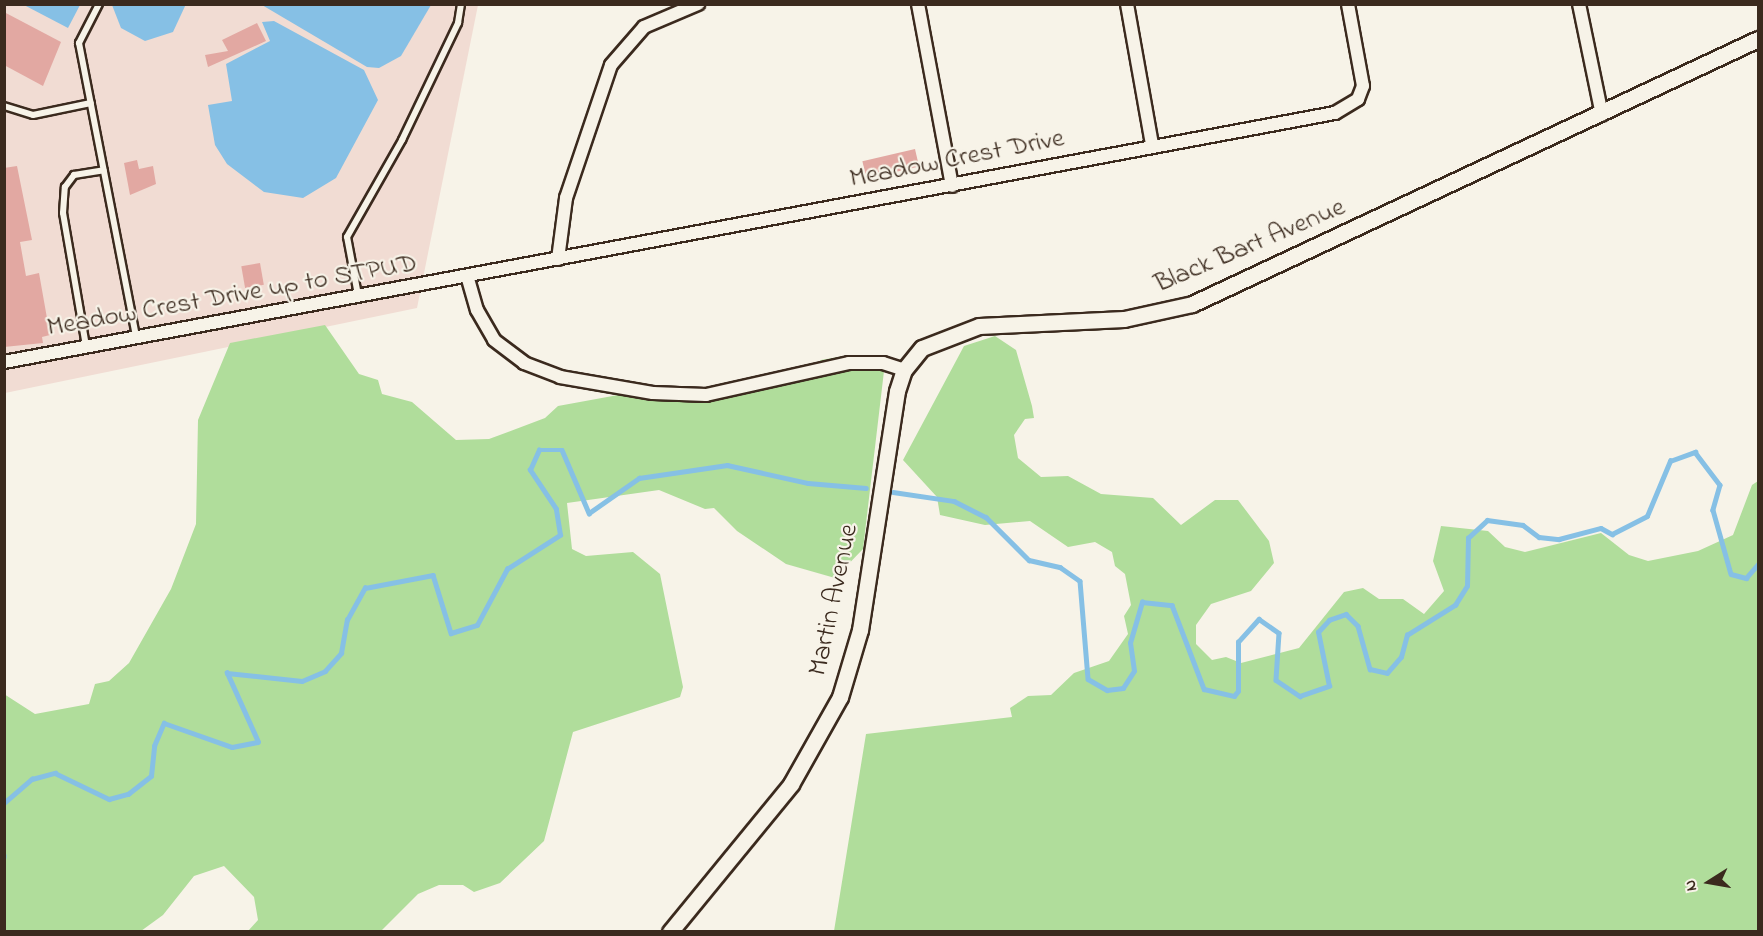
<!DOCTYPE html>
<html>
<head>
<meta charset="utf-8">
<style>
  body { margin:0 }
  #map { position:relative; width:1763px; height:936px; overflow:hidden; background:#f7f3e8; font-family:"Indie Flower",sans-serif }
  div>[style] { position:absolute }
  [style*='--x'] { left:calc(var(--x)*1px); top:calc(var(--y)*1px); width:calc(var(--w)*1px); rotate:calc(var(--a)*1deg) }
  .built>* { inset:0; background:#f1dcd3 }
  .green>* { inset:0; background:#b0dd9b }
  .water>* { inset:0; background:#86c0e5 }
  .stream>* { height:4.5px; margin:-2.25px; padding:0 2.25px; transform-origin:2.25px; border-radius:2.25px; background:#86c0e5 }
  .building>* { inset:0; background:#e2a8a2; transform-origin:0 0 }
  .roads { filter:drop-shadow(2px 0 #3b2a1e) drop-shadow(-2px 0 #3b2a1e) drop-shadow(0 2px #3b2a1e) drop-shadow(0 -2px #3b2a1e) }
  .service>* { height:6px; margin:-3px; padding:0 3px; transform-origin:3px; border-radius:3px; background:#f7f3e8 }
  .minor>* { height:12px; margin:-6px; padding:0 6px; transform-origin:6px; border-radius:6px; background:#f7f3e8 }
  .tertiary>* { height:15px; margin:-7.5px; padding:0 7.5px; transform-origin:7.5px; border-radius:7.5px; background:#f7f3e8 }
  span { translate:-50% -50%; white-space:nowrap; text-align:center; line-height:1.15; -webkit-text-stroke:4.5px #f7f3e8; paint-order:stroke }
  .street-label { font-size:27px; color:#3b2a1e }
  .frame { position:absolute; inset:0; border:6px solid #3b2a1e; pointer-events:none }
  .north { position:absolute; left:1679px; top:852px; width:60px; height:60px; -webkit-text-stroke:4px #f7f3e8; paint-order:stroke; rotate:259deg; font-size:16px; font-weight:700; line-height:24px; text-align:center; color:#3b2a1e }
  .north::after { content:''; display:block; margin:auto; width:21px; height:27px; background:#3b2a1e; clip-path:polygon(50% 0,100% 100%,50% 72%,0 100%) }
</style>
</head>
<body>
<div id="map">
  <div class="built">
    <div style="clip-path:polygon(5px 5px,478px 5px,417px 308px,5px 393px)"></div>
  </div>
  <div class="green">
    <div style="clip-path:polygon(325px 325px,359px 374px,378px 380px,382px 394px,412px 402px,456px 440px,489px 439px,545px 418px,558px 406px,629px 393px,645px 399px,789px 385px,821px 360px,844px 356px,884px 371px,863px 549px,835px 578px,786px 564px,737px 531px,714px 508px,705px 509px,659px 490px,567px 503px,572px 549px,586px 556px,633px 552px,660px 574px,683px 687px,680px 697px,573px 732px,544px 841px,500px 883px,474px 892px,463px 885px,439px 885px,418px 894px,381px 931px,248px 931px,258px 920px,254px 897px,224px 866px,194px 876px,163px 915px,141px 931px,5px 931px,4px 694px,35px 714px,89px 704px,95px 684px,109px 681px,129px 663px,171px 589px,196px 524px,198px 420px,230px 343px)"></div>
    <div style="clip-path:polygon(995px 336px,1016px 350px,1032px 406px,1034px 418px,1025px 419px,1014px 435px,1018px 458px,1041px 477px,1068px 476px,1101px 494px,1153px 498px,1181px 525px,1215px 500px,1238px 500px,1269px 541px,1274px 563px,1251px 591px,1211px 604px,1196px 625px,1196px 644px,1212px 660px,1226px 657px,1241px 663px,1299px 648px,1344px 592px,1363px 588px,1379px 599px,1403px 599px,1424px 614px,1444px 591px,1433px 561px,1441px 526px,1488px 531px,1505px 547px,1525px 552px,1601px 533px,1629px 555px,1648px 561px,1698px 551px,1733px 535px,1752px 485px,1758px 481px,1758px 931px,834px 931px,866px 734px,1012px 717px,1010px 708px,1028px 696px,1051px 695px,1074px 673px,1109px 661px,1128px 634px,1124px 616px,1131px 605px,1125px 574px,1115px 566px,1112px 552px,1095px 542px,1068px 547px,1030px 521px,985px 525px,940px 515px,937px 497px,903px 460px,964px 346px)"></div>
  </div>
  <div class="water">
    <div style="clip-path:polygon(186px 4px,173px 32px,145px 41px,121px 28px,112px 5px)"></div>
    <div style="clip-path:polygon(24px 5px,80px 5px,68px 28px)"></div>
    <div style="clip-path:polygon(262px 5px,431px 5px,401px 56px,379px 68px,367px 67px)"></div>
    <div style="clip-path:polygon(274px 21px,364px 70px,378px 100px,336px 178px,303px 198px,264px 192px,227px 164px,215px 145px,208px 105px,232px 101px,226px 64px,270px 41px,262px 22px)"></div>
  </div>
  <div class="stream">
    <div style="--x:893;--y:492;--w:62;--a:8.4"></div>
    <div style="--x:954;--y:501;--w:36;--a:27"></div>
    <div style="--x:986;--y:517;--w:61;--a:45"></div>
    <div style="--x:1029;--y:560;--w:32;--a:13"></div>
    <div style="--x:1060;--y:567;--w:24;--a:35"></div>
    <div style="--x:1080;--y:581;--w:98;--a:85.3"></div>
    <div style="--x:1088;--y:679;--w:22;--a:30"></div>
    <div style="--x:1107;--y:690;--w:16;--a:-7"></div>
    <div style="--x:1123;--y:688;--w:20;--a:-57"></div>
    <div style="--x:1134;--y:671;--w:28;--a:-98"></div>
    <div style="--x:1130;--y:643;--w:43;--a:-73.7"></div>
    <div style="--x:1142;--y:602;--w:30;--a:6"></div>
    <div style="--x:1172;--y:605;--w:90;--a:69.1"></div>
    <div style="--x:1204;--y:689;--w:31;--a:13"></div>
    <div style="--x:1234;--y:696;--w:6;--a:-51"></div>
    <div style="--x:1238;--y:691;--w:49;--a:-90"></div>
    <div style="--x:1238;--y:642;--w:31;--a:-48"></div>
    <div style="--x:1259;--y:619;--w:24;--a:35"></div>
    <div style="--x:1279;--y:633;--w:47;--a:93.7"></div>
    <div style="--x:1276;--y:680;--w:29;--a:34"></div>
    <div style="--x:1300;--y:696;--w:31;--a:-19"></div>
    <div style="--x:1329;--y:686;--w:55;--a:-101.5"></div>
    <div style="--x:1318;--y:632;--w:16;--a:-47"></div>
    <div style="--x:1329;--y:620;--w:18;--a:-19"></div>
    <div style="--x:1346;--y:614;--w:17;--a:45"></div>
    <div style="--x:1358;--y:626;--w:45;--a:74.4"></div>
    <div style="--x:1370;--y:669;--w:17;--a:13"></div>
    <div style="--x:1387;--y:673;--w:21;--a:-49"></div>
    <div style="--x:1401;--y:657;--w:23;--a:-75"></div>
    <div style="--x:1407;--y:635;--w:57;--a:-32"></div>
    <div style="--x:1455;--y:605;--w:22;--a:-58"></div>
    <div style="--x:1467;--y:586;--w:48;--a:-88.8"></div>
    <div style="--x:1468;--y:538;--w:26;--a:-43"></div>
    <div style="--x:1487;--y:520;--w:36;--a:8"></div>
    <div style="--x:1523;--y:525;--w:20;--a:37"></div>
    <div style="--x:1539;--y:537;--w:20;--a:6"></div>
    <div style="--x:1559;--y:539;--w:43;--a:-14.7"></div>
    <div style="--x:1601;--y:528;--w:13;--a:29"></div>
    <div style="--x:1612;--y:534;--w:39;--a:-27"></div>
    <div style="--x:1647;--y:516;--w:60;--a:-67.3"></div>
    <div style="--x:1670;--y:461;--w:27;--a:-20"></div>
    <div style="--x:1695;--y:452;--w:41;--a:52.9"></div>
    <div style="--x:1720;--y:485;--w:26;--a:106"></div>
    <div style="--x:1713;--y:510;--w:66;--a:74.3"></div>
    <div style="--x:1731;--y:574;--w:16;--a:15"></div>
    <div style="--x:1746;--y:578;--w:18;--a:-49"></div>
    <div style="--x:4;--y:803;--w:37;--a:-41"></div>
    <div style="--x:32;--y:779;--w:24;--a:-15"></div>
    <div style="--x:55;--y:773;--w:60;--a:25.7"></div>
    <div style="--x:109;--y:799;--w:20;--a:-15"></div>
    <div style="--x:128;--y:794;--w:29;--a:-38"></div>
    <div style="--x:151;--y:776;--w:30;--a:-84"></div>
    <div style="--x:154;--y:746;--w:25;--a:-67"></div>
    <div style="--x:164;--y:723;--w:72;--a:19.4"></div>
    <div style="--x:232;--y:747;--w:26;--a:-11"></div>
    <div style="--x:258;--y:742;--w:76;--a:-114.2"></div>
    <div style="--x:227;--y:673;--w:75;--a:6.1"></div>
    <div style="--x:302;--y:681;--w:25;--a:-23"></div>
    <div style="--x:325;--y:671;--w:24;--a:-48"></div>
    <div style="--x:341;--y:653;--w:34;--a:-80"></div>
    <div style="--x:347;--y:620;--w:37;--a:-61"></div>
    <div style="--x:365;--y:588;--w:69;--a:-10.8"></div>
    <div style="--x:433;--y:575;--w:61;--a:72.8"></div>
    <div style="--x:451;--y:633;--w:27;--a:-17"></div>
    <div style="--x:477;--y:625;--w:64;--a:-61.8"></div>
    <div style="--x:507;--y:569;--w:63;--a:-32.7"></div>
    <div style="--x:560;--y:535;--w:26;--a:-99"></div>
    <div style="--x:556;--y:509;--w:47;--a:-123.7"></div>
    <div style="--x:530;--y:470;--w:22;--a:-66"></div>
    <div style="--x:539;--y:450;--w:23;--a:0"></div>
    <div style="--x:562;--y:450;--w:69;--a:66.8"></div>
    <div style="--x:589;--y:513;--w:61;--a:-35"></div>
    <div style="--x:639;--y:478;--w:89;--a:-8.4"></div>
    <div style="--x:727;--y:465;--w:83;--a:12.5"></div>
    <div style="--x:808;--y:483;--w:58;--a:4.9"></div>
    <div style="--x:4;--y:855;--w:2;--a:90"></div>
  </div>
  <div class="building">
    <div style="clip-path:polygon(4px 12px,61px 42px,43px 86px,4px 65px)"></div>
    <div style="clip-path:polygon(257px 23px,266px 41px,208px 67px,205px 55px,228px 51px,222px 40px)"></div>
    <div style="left:915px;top:149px;width:18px;height:54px;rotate:77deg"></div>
    <div style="clip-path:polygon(137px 160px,139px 169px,153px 166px,156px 184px,130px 195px,124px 163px)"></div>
    <div style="clip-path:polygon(17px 166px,32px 240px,20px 242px,26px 276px,39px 273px,50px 335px,42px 337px,43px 343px,4px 347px,4px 168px)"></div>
    <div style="left:260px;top:263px;width:22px;height:19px;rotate:80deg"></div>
  </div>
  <div class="roads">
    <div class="service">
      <div style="--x:99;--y:4;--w:44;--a:117.1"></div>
      <div style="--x:79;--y:43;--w:299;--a:79"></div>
      <div style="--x:4;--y:106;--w:30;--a:17"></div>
      <div style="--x:33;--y:115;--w:59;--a:-11.7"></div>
      <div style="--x:358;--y:295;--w:59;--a:-100.7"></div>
      <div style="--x:347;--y:237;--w:112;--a:-60.4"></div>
      <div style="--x:402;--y:140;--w:130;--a:-64.4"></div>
      <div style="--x:458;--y:23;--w:19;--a:-81"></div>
      <div style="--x:86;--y:346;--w:135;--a:-99.8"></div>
      <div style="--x:63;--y:213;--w:26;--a:-86"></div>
      <div style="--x:65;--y:187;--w:15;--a:-53"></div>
      <div style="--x:74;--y:175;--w:30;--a:-9"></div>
    </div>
    <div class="minor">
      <div style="--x:918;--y:4;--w:185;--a:79.4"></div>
      <div style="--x:1127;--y:4;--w:143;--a:79.9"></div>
      <div style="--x:1579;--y:4;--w:113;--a:78.3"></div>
      <div style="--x:558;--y:259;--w:62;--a:-82.5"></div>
      <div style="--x:566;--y:198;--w:140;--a:-71.3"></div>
      <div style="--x:611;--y:65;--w:50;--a:-49"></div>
      <div style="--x:644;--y:27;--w:59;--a:-23.1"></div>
      <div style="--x:468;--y:279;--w:32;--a:74"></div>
      <div style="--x:477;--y:310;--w:34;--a:60"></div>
      <div style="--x:494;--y:340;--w:38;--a:37"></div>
      <div style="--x:524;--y:363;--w:39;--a:21"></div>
      <div style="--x:560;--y:377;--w:94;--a:9.8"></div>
      <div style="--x:653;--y:393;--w:53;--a:2.2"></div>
      <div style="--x:706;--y:395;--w:147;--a:-12.6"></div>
      <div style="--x:849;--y:363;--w:34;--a:0"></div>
      <div style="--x:883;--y:363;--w:22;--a:18"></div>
      <div style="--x:4;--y:362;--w:1354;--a:-10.6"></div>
      <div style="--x:1335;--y:113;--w:27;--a:-31"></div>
      <div style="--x:1358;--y:99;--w:14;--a:-69"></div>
      <div style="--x:1363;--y:86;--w:83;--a:-100.4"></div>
    </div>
    <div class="tertiary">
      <div style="--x:670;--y:932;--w:191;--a:-50.7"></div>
      <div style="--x:791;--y:784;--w:100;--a:-60.6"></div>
      <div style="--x:840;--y:697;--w:70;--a:-73.4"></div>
      <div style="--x:860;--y:630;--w:242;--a:-81.2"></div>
      <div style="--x:897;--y:391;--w:22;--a:-72"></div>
      <div style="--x:904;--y:370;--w:28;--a:-51"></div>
      <div style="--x:922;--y:348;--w:61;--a:-21.1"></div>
      <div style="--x:979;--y:326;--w:145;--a:-2.8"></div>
      <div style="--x:1124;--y:319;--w:70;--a:-12.4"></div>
      <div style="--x:1192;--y:304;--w:625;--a:-25.09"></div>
    </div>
  </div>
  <div class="street-label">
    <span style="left:957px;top:159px;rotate:-11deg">Meadow Crest Drive</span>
    <span style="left:1250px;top:246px;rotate:-23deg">Black Bart Avenue</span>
    <span style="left:232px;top:296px;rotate:-10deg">Meadow Crest Drive up to STPUD</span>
    <span style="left:834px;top:600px;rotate:-78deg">Martin Avenue</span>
  </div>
  <div class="frame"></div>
  <div class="north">N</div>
</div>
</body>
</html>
